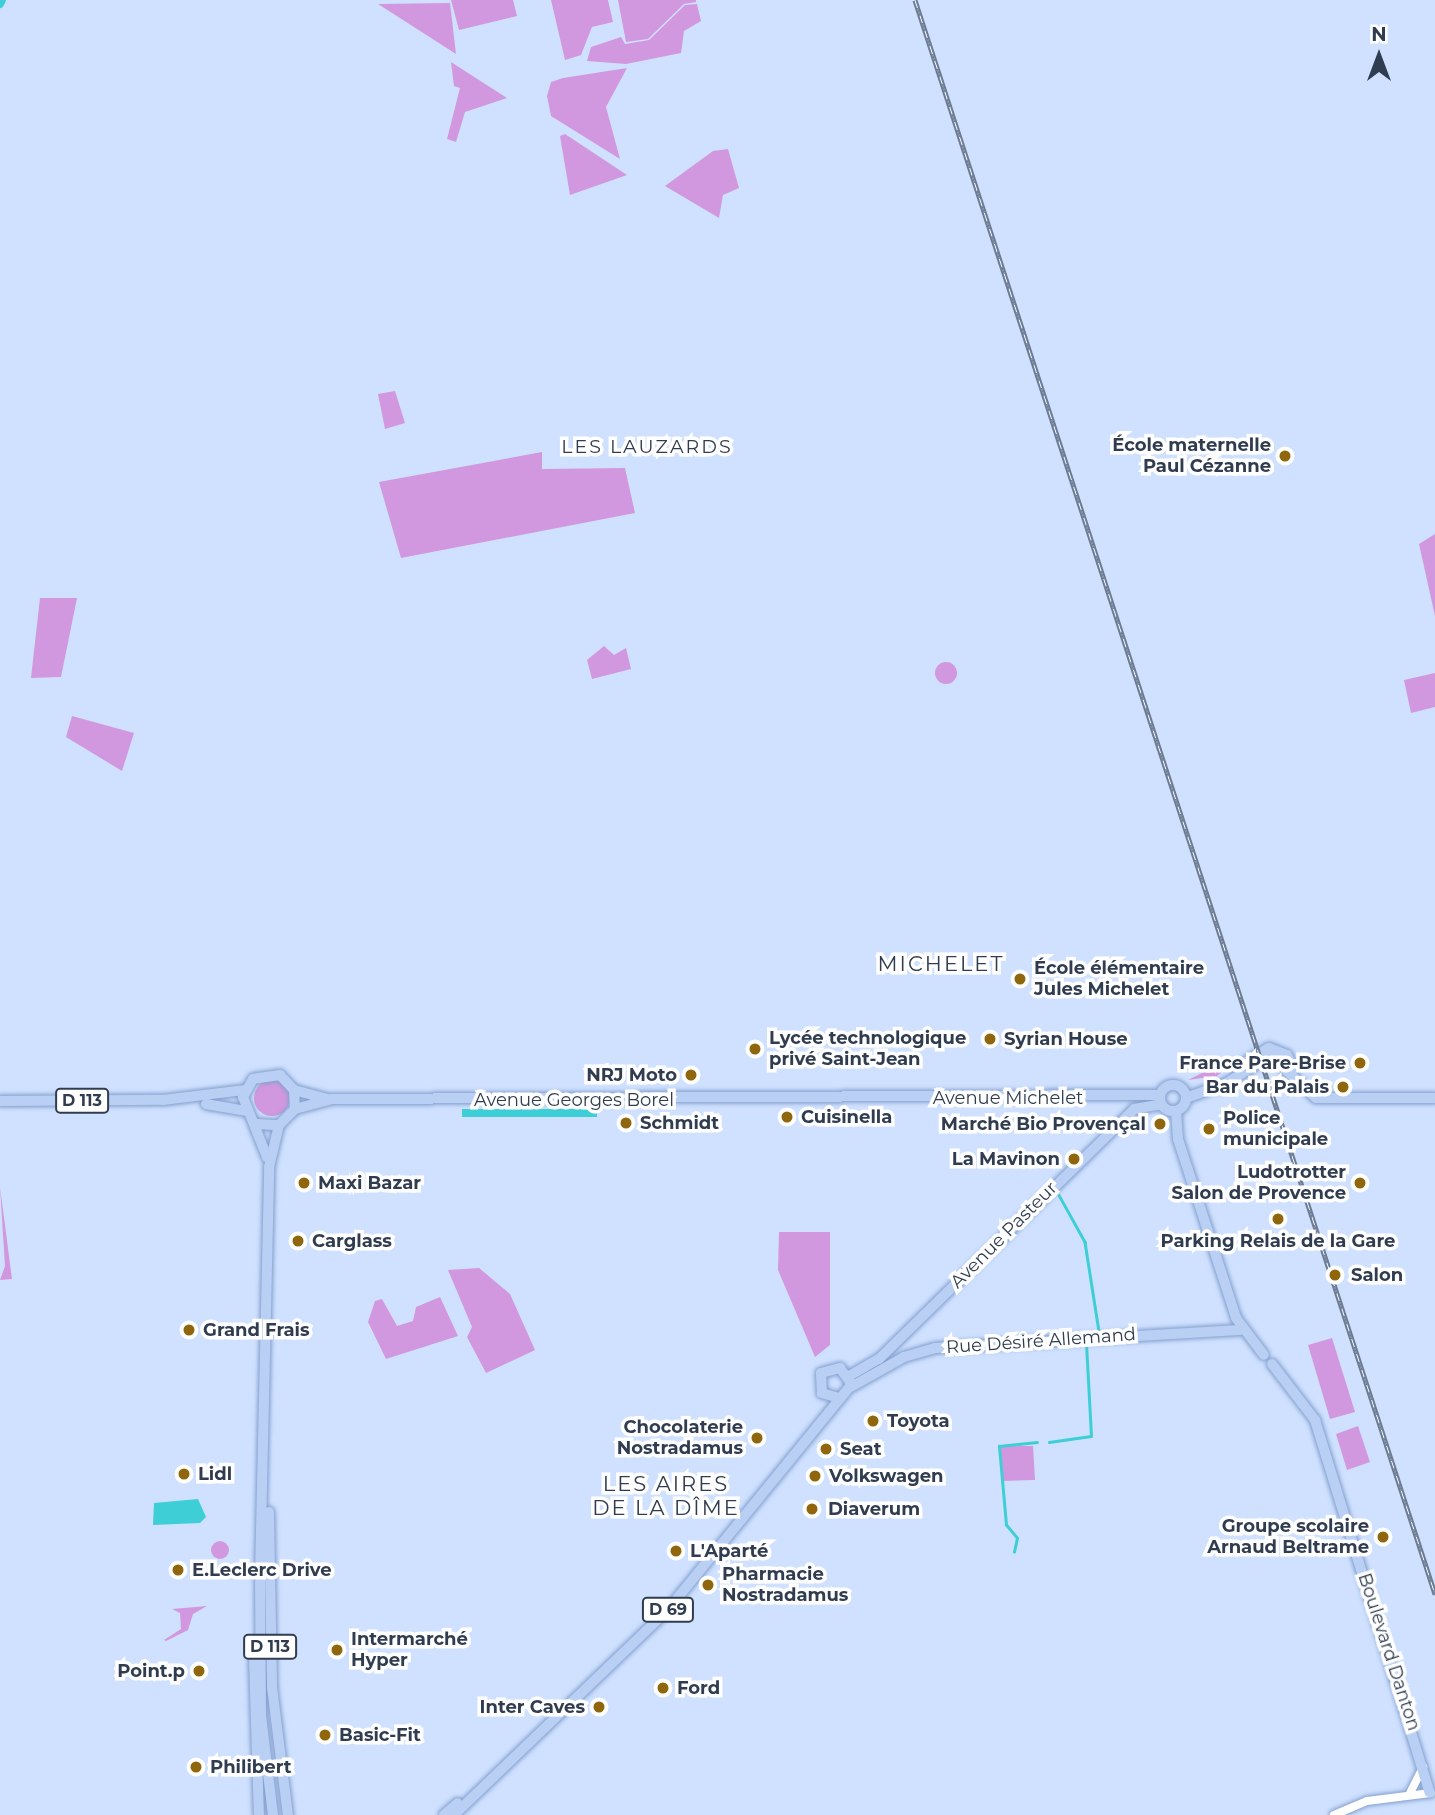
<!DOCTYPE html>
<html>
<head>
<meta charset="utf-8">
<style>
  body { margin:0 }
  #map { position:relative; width:1435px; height:1815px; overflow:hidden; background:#cfe1ff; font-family:Montserrat,sans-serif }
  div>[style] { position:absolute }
  .green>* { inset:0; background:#d298df }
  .round { border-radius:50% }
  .water>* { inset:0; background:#3eced5 }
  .stream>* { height:2.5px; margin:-1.25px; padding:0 1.25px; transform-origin:1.25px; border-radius:1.25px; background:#3eced5 }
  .canal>* { height:8px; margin:-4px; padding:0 4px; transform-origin:4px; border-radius:4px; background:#3eced5 }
  .roads { filter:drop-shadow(0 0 2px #84a0ce) drop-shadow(0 0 2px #84a0ce) }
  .minor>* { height:8px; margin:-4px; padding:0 4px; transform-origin:4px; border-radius:4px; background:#fff }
  .major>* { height:10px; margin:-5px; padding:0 5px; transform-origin:5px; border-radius:5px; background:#b9d0f4 }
  .major>.ring { margin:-5px; padding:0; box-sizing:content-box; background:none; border:10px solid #b9d0f4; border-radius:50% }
  .rail>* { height:5px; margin-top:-2.5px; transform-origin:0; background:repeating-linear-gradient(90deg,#fff 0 8px,#6c7b92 0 16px); box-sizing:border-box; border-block:2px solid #6c7b92 }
  .dots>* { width:19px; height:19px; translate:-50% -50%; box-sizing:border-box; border:4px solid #fff; border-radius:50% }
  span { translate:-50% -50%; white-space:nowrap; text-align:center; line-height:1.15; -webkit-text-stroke:7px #fff; paint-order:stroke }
  .shield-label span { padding:2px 5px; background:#fff; border:2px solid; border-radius:5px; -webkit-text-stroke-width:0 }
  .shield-label { font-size:16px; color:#303c4f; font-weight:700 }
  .poi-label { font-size:18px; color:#303c4f; font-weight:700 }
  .right { translate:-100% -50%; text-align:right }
  .left { translate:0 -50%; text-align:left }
  .street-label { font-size:18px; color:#303c4f }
  .neighbourhood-label { font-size:19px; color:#303c4f; letter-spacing:2px }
  .quarter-label { font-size:21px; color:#303c4f; letter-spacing:2px }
  .north { position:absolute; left:1344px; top:21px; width:70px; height:70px; -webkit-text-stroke:5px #fff; paint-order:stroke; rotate:0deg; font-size:19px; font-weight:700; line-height:28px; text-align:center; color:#303c4f }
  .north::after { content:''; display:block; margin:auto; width:24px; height:32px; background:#303c4f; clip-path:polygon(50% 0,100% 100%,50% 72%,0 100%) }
</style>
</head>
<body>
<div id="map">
  <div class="green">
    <i style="clip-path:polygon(451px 0,513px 0,517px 16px,459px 30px)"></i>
    <i style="clip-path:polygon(551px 0,608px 0,613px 22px,592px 27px,581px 55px,565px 60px)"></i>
    <i style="clip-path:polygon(618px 0,696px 0,696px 2px,684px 4px,648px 39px,626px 42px)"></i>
    <i style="clip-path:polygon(450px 3px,456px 54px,378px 4px)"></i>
    <i style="clip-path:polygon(697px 4px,701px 21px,684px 31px,681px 53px,626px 64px,587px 61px,591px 47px,621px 37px,625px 44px,649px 40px,685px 5px)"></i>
    <i style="clip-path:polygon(451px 62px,507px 98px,465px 112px,456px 142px,447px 139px,460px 88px,454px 86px)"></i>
    <i style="clip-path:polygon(627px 68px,606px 107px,620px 159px,551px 116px,547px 96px,551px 82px,563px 78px)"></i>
    <i style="clip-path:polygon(565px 134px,627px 175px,570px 195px,560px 136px)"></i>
    <i style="clip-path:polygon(728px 149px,739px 188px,723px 195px,719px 218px,665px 186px,713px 151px)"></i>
    <i style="clip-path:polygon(395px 391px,405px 423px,385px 429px,378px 394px)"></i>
    <i style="clip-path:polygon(542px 452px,542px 469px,625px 468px,635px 513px,401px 558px,379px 482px)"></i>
    <i style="clip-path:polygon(1435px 534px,1435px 616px,1419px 544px)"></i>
    <i style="clip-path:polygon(40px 598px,77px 598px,61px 677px,31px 678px)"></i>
    <i style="clip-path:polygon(604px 646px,614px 655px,626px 648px,631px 669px,592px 679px,587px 660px)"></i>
    <i class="round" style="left:935px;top:662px;width:22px;height:22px"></i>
    <i style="clip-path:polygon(1435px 673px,1435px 707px,1411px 713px,1404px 680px)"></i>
    <i style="clip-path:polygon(72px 716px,134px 733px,122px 771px,66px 737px)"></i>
    <i style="clip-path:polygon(1226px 1061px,1234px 1062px,1217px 1076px,1188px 1080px)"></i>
    <i class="round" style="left:254px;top:1080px;width:36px;height:36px"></i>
    <i style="clip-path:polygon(0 1187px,12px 1279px,0 1280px,5px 1266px)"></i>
    <i style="clip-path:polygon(779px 1232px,830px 1232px,830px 1345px,815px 1357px,778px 1270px)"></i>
    <i style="clip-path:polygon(479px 1268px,510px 1294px,535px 1350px,486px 1373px,467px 1337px,472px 1327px,448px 1270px)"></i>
    <i style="clip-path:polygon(440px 1297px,458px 1336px,386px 1359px,368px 1322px,375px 1301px,382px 1299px,397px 1326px,413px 1321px,416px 1307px)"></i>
    <i style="clip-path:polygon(1332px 1338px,1355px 1412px,1330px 1419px,1308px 1345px)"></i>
    <i style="clip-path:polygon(1358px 1426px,1370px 1462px,1347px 1470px,1336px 1434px)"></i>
    <i style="clip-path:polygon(1000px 1446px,1033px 1446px,1035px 1480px,1002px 1481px)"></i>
    <i class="round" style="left:211px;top:1541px;width:18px;height:18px"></i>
    <i style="clip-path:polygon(207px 1606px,193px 1614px,188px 1630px,166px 1641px,164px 1640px,181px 1629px,180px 1613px,172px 1609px)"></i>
  </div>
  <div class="water">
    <i style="clip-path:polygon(462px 1109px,597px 1109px,597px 1117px,462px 1117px)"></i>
    <i style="clip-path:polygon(198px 1499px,206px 1517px,200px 1523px,153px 1525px,154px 1503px)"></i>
  </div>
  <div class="stream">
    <i style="left:1059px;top:1195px;width:54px;rotate:61deg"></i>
    <i style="left:1085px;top:1242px;width:90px;rotate:81.1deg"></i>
    <i style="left:1049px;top:1442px;width:42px;rotate:-8.1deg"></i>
    <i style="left:1091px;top:1436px;width:93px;rotate:-93.1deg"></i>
    <i style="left:1014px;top:1552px;width:14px;rotate:-78deg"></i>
    <i style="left:1017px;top:1538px;width:17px;rotate:-130deg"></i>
    <i style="left:1006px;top:1525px;width:79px;rotate:-95.1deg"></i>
    <i style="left:999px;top:1446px;width:38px;rotate:-6deg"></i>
  </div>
  <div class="canal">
    <i style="left:0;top:4px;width:4px;rotate:-63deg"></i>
  </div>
  <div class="roads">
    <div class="minor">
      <i style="left:1410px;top:1793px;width:29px;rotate:-63deg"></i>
      <i style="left:1334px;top:1815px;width:36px;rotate:-23deg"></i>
      <i style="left:1367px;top:1801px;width:64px;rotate:-7.2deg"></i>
    </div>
    <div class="major">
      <i style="left:1238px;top:1067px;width:36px;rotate:-32deg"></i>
      <i style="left:1269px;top:1048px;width:19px;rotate:21deg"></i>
      <i style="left:1287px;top:1055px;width:15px;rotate:67deg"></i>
      <i class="ring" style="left:1160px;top:1085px;width:16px;height:16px"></i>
      <i style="left:294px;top:1090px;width:35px;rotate:15deg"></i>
      <i style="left:1186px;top:1098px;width:44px;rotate:-20.1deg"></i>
      <i style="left:1227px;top:1083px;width:51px;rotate:-33.1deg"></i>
      <i style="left:1270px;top:1055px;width:63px;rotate:43.1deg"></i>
      <i style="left:1316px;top:1098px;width:119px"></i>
      <i style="left:0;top:1101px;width:163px;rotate:-0.4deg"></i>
      <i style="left:163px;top:1100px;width:83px;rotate:-7deg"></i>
      <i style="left:206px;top:1104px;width:40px;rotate:10deg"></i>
      <i style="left:295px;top:1109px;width:39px;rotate:-15deg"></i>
      <i style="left:333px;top:1099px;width:827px;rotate:-0.28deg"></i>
      <i style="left:1176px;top:1111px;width:28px;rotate:86deg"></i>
      <i style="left:1178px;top:1139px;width:188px;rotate:72deg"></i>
      <i style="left:1236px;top:1318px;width:46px;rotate:52.9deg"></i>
      <i style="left:257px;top:1124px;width:22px;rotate:3deg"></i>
      <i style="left:279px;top:1125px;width:23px;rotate:-45deg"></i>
      <i style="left:295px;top:1109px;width:19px;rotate:-93deg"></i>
      <i style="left:294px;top:1090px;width:21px;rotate:-133deg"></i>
      <i style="left:280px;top:1075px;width:27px;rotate:172deg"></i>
      <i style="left:253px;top:1079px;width:21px;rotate:119deg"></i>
      <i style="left:243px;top:1097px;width:65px;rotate:68.2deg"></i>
      <i style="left:1272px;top:1364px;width:71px;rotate:52.5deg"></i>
      <i style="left:1315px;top:1420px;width:390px;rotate:72.9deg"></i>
      <i style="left:849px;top:1376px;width:34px;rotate:-30deg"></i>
      <i style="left:879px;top:1359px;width:357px;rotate:-44.4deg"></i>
      <i style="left:1134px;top:1109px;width:27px;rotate:-10deg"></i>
      <i style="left:839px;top:1398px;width:18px;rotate:-164deg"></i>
      <i style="left:822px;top:1393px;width:20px;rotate:-93deg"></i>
      <i style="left:821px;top:1373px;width:20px;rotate:-15deg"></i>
      <i style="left:840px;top:1368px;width:17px;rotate:54deg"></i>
      <i style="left:269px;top:1512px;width:175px;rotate:89deg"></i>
      <i style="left:272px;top:1687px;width:129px;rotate:82.9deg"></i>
      <i style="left:254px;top:1659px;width:156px;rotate:88.2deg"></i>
      <i style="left:273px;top:1815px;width:100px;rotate:-96.9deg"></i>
      <i style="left:261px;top:1716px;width:142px;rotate:-90.4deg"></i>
      <i style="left:260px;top:1574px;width:407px;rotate:-88.7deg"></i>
      <i style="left:269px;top:1167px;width:43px;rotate:-76.6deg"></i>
      <i style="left:444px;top:1815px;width:18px;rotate:-41deg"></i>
      <i style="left:454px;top:1815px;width:294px;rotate:-43.8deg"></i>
      <i style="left:666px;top:1612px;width:289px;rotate:-50.8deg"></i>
      <i style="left:849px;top:1388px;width:63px;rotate:-29.4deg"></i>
      <i style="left:904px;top:1357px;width:33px;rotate:-16deg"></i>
      <i style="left:936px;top:1348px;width:307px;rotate:-3.4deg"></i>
    </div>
  </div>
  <div class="rail">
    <i style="left:915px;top:0;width:1677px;rotate:71.93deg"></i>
  </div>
  <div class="dots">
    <i style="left:1285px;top:456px;background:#8f660c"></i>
    <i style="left:1020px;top:979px;background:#8f660c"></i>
    <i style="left:990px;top:1039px;background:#8f660c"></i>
    <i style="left:755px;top:1049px;background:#8f660c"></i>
    <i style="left:1360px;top:1063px;background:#8f660c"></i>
    <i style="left:691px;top:1075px;background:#8f660c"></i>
    <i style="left:1343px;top:1087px;background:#8f660c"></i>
    <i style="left:787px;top:1117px;background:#8f660c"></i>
    <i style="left:626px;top:1123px;background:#8f660c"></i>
    <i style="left:1160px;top:1124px;background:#8f660c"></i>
    <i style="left:1209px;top:1129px;background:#8f660c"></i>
    <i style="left:1074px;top:1159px;background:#8f660c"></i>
    <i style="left:304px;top:1183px;background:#8f660c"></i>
    <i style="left:1360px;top:1183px;background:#8f660c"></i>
    <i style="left:1278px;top:1219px;background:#8f660c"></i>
    <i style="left:298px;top:1241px;background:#8f660c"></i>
    <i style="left:1335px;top:1275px;background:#8f660c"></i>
    <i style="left:189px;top:1330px;background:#8f660c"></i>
    <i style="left:873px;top:1421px;background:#8f660c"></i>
    <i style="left:757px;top:1438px;background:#8f660c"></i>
    <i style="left:826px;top:1449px;background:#8f660c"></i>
    <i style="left:184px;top:1474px;background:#8f660c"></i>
    <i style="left:815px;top:1476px;background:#8f660c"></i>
    <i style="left:812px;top:1509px;background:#8f660c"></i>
    <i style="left:1383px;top:1537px;background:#8f660c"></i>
    <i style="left:676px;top:1551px;background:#8f660c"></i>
    <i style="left:178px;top:1570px;background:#8f660c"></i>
    <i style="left:708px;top:1585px;background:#8f660c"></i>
    <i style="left:337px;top:1650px;background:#8f660c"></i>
    <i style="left:199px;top:1671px;background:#8f660c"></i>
    <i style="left:663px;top:1688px;background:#8f660c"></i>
    <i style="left:599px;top:1707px;background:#8f660c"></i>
    <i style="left:325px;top:1735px;background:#8f660c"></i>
    <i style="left:196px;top:1767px;background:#8f660c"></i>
  </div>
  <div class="shield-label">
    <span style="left:82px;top:1101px">D 113</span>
    <span style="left:668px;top:1610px">D 69</span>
    <span style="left:270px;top:1647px">D 113</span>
  </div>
  <div class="poi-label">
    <span class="right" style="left:1271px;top:456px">École maternelle<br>Paul Cézanne</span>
    <span class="left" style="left:1034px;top:979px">École élémentaire<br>Jules Michelet</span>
    <span class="left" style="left:769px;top:1049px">Lycée technologique<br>privé Saint-Jean</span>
    <span class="left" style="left:1004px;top:1039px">Syrian House</span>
    <span class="right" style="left:1346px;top:1063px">France Pare-Brise</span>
    <span class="right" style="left:677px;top:1075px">NRJ Moto</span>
    <span class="right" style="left:1329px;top:1087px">Bar du Palais</span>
    <span class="left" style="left:801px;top:1117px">Cuisinella</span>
    <span class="left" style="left:1223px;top:1129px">Police<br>municipale</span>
    <span class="left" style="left:640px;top:1123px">Schmidt</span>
    <span class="right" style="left:1146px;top:1124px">Marché Bio Provençal</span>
    <span class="right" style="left:1060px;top:1159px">La Mavinon</span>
    <span class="right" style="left:1346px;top:1183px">Ludotrotter<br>Salon de Provence</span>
    <span class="left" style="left:318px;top:1183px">Maxi Bazar</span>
    <span class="left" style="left:312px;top:1241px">Carglass</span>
    <span style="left:1278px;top:1241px">Parking Relais de la Gare</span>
    <span class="left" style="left:1351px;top:1275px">Salon</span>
    <span class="left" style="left:203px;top:1330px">Grand Frais</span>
    <span class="left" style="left:887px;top:1421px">Toyota</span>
    <span class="right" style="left:743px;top:1438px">Chocolaterie<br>Nostradamus</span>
    <span class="left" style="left:840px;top:1449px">Seat</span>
    <span class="left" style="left:198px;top:1474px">Lidl</span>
    <span class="left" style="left:829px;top:1476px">Volkswagen</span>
    <span class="left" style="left:828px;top:1509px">Diaverum</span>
    <span class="right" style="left:1369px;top:1537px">Groupe scolaire<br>Arnaud Beltrame</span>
    <span class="left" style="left:690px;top:1551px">L'Aparté</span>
    <span class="left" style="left:192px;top:1570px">E.Leclerc Drive</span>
    <span class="left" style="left:722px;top:1585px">Pharmacie<br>Nostradamus</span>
    <span class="left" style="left:351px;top:1650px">Intermarché<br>Hyper</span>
    <span class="right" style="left:185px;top:1671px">Point.p</span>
    <span class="left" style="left:677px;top:1688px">Ford</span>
    <span class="right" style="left:585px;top:1707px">Inter Caves</span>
    <span class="left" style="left:339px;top:1735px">Basic-Fit</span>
    <span class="left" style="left:210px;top:1767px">Philibert</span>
  </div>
  <div class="street-label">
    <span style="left:1008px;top:1098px">Avenue Michelet</span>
    <span style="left:574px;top:1100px">Avenue Georges Borel</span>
    <span style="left:1004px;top:1235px;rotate:-45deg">Avenue Pasteur</span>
    <span style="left:1041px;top:1341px;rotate:-4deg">Rue Désiré Allemand</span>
    <span style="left:1389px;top:1652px;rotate:72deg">Boulevard Danton</span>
  </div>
  <div class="neighbourhood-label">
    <span style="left:647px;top:447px">LES LAUZARDS</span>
  </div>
  <div class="quarter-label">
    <span style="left:941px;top:964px">MICHELET</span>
    <span style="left:666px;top:1496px">LES AIRES<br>DE LA DÎME</span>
  </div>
  <div class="north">N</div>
</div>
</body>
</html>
